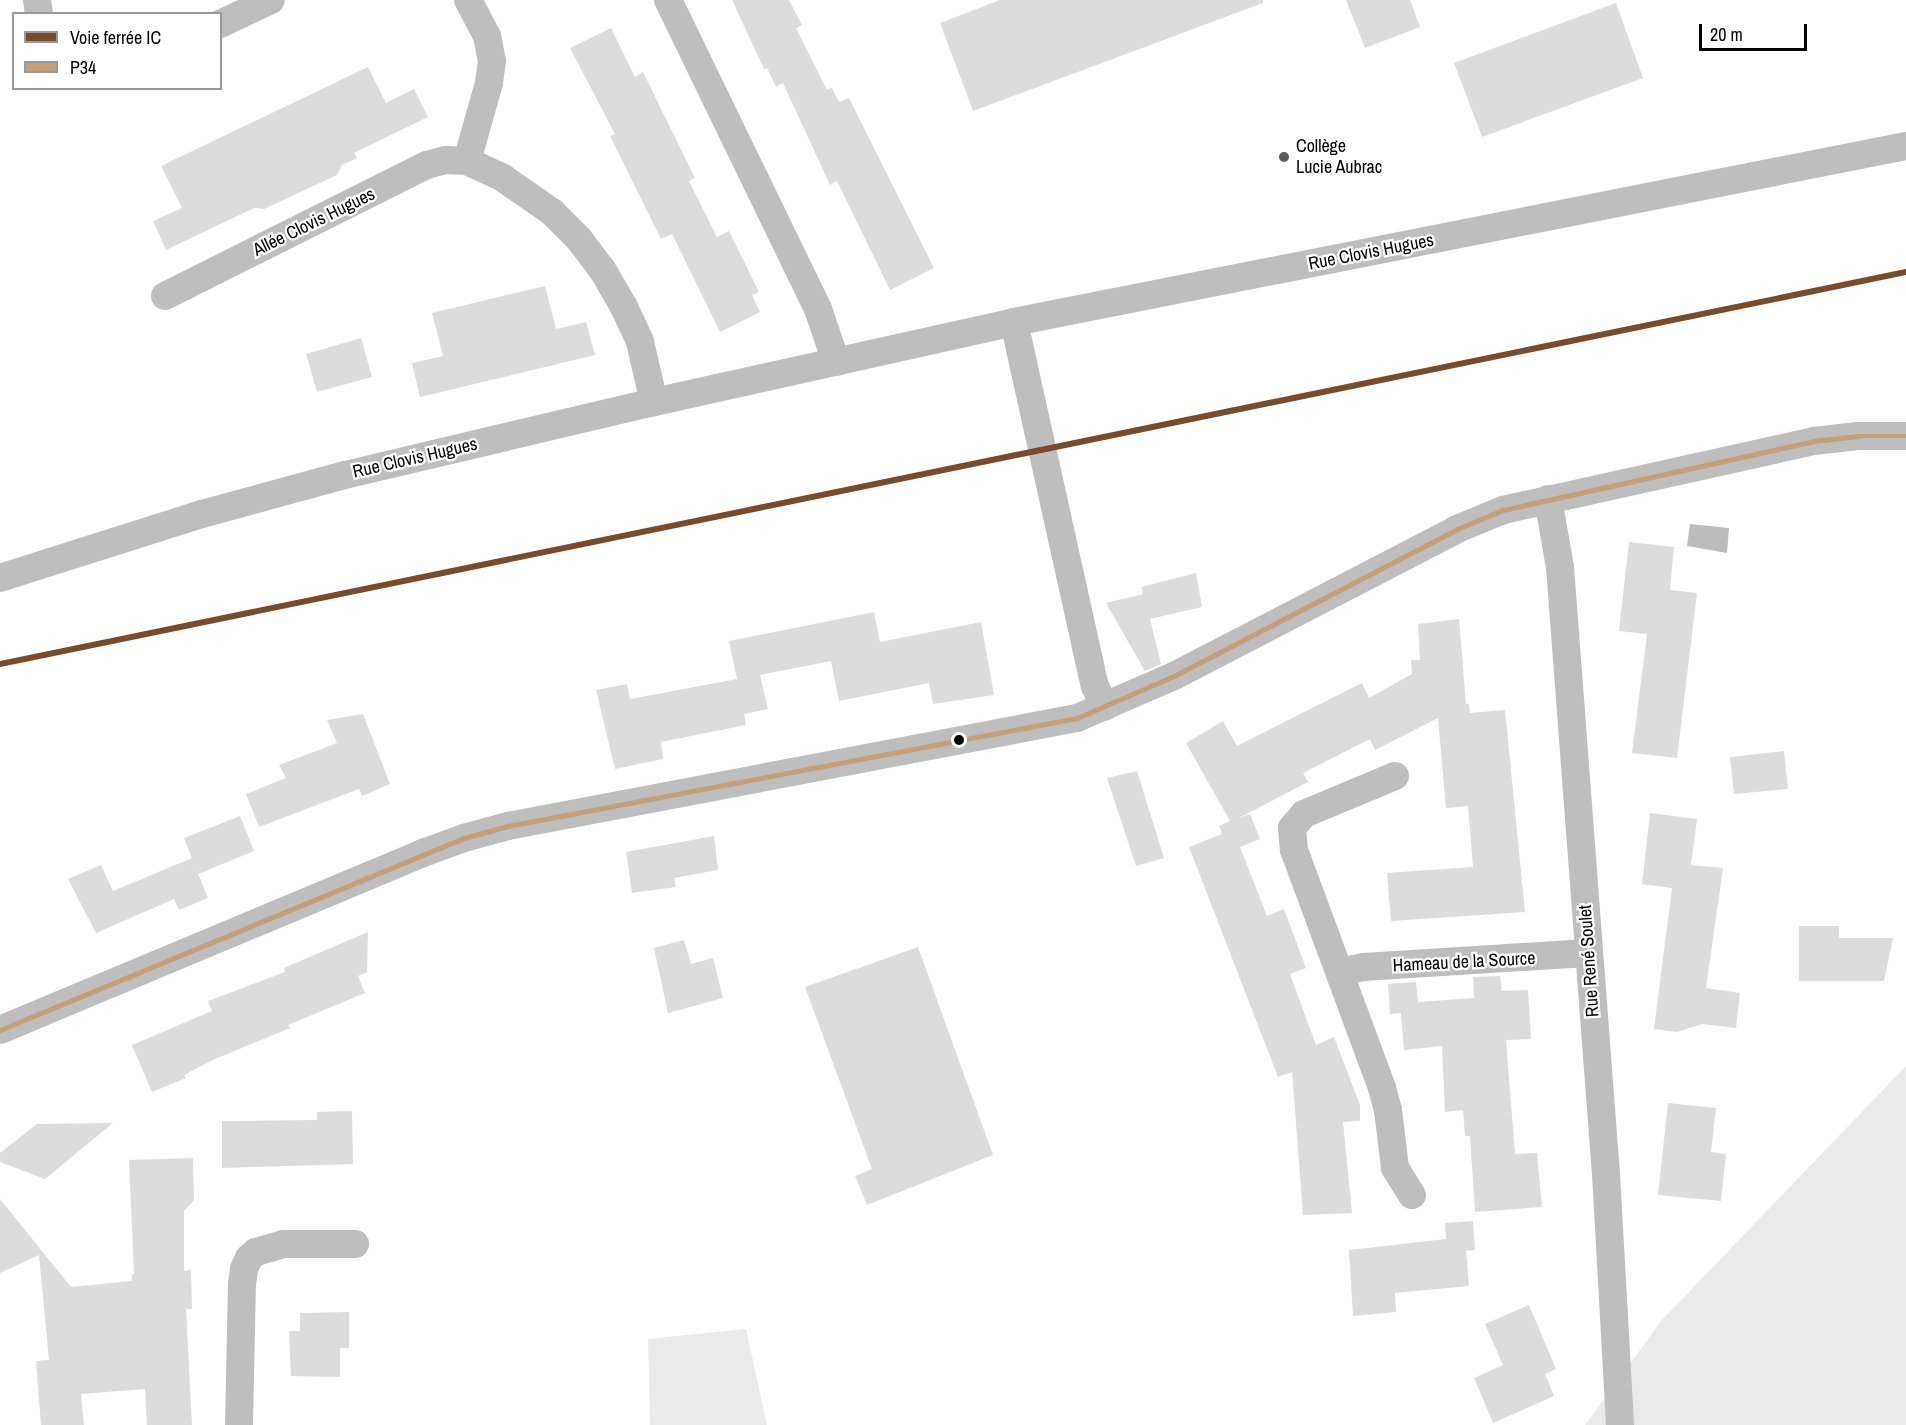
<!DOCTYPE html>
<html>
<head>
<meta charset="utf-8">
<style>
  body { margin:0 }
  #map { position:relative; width:1906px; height:1425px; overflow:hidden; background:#fff; font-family:"Archivo Narrow",sans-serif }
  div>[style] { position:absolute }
  .green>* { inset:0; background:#eaeaea }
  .water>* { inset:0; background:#bcbcbc }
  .building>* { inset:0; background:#dcdcdc }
  .street>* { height:28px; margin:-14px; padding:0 14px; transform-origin:14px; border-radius:14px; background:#bebebe }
  .bus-1>* { height:4.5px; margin:-2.25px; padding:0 2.25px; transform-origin:2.25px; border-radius:2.25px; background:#c59f75 }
  .rail-1>* { height:6px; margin:-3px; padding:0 3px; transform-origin:3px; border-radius:3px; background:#7a4b2a }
  .dots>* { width:16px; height:16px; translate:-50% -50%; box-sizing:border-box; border:3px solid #fff; border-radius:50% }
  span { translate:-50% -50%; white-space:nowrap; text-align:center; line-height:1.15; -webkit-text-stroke:4.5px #fff; paint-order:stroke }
  .poi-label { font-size:18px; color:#000 }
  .left { translate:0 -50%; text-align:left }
  .street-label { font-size:18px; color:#000 }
  .legend { position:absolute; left:12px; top:12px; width:210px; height:78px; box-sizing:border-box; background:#fff; border:2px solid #999; margin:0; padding:8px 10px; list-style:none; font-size:18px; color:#000 }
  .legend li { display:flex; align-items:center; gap:12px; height:30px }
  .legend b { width:30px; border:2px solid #999 }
  .scale { position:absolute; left:1699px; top:24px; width:108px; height:27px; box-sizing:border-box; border:3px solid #000; border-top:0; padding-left:8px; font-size:18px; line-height:21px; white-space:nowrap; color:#000; -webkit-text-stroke:4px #fff; paint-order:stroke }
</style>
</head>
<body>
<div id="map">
  <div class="green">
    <i style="clip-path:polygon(1906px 1066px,1906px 1425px,1585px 1425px,1662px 1320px)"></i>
    <i style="clip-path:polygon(746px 1329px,767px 1425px,650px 1425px,648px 1339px)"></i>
  </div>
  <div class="water">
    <i style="clip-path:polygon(1690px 524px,1729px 528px,1727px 553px,1687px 546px)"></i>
  </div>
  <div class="building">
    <i style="clip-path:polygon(732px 0,789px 0,802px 25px,796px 28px,827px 90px,832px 88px,839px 102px,849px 98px,934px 268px,890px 290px,837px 181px,830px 185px,783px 83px,776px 87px,767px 68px,764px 69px)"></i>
    <i style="clip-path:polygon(1000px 0,1263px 0,1263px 3px,973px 111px,940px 23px)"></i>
    <i style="clip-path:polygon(1346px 0,1410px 0,1420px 27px,1365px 48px)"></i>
    <i style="clip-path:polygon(1616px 3px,1643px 78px,1482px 137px,1454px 63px)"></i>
    <i style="clip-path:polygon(611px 28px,635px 77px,643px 72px,695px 178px,689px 181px,717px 237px,729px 231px,759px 292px,752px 295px,760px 312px,720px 332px,672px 234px,661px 239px,610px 136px,615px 134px,570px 48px)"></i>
    <i style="clip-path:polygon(368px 67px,386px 103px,414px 89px,428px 117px,354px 153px,357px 158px,342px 165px,337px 175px,264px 209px,254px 208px,166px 250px,153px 221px,182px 208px,161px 166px)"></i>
    <i style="clip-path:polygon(545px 286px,556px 329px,586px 322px,595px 355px,420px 397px,412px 363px,443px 356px,432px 313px)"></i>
    <i style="clip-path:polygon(361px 338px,372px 377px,317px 392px,306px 354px)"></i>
    <i style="clip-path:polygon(1629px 542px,1674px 547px,1670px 590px,1697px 593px,1677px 758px,1632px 753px,1647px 634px,1619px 631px)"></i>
    <i style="clip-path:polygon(1196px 573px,1202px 607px,1150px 619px,1161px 664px,1145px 671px,1106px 603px,1143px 594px,1141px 587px)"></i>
    <i style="clip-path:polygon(874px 612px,880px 642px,981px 622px,994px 695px,933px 704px,929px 683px,839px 701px,831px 661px,760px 675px,768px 709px,744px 714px,746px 725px,661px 742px,663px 759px,615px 769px,596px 690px,627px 684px,630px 699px,737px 679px,729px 641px)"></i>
    <i style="clip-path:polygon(1459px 619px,1466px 704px,1469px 704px,1470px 713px,1505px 710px,1525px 912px,1391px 921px,1387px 873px,1473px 867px,1468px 806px,1446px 808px,1438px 718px,1375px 750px,1370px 739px,1303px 773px,1308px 782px,1239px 818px,1250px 814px,1260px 839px,1240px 847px,1267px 916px,1284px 909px,1306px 968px,1290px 974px,1316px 1045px,1334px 1037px,1360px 1105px,1360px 1121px,1343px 1122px,1352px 1213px,1303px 1215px,1292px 1072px,1278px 1077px,1189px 847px,1222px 834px,1219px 826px,1230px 821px,1186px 743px,1223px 721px,1237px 746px,1362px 683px,1369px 698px,1412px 674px,1411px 660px,1420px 660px,1418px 624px)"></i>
    <i style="clip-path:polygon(363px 714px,390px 784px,362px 796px,359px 789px,259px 827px,246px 794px,286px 778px,279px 765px,337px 743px,327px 720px)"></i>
    <i style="clip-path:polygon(1784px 751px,1788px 789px,1734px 794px,1730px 757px)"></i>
    <i style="clip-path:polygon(1137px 771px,1164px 858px,1136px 866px,1107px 778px)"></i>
    <i style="clip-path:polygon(1650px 813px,1697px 819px,1691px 865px,1723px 868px,1706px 988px,1740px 993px,1736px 1028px,1702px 1024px,1677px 1032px,1654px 1029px,1672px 888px,1642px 884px)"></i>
    <i style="clip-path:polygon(240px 816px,254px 851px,198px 874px,184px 838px)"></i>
    <i style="clip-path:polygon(714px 836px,718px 870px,674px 878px,676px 887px,632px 893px,626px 852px)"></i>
    <i style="clip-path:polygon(192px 858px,208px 898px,179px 910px,174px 899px,96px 933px,68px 879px,101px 865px,113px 891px)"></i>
    <i style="clip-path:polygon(1799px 926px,1839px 926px,1839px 938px,1893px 938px,1884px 981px,1799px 981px)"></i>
    <i style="clip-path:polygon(368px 932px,367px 972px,358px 976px,365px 993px,288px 1025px,290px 1028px,215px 1059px,184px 1075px,186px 1078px,152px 1092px,132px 1045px,212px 1011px,208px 1001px,285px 972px,284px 968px)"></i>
    <i style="clip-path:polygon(684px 940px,691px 964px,713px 958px,723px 998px,668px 1013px,654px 948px)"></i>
    <i style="clip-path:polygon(918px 947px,993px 1155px,867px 1205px,855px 1176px,872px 1169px,805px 987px)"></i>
    <i style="clip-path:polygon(1500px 976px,1502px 991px,1528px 990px,1531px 1039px,1506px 1040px,1515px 1154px,1537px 1153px,1542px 1207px,1475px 1212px,1470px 1136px,1465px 1136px,1463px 1110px,1445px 1112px,1442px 1046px,1404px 1050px,1401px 1013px,1390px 1014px,1388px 984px,1416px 982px,1418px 1002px,1474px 998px,1473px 977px)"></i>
    <i style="clip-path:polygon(1668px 1103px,1716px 1108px,1711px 1152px,1726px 1154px,1721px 1201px,1658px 1195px)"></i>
    <i style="clip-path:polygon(352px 1111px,353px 1164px,222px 1168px,222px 1121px,317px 1120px,317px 1112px)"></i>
    <i style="clip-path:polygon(113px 1123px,45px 1179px,0 1162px,0 1153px,37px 1124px)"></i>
    <i style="clip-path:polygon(193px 1158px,194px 1200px,184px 1211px,184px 1271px,191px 1270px,192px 1309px,186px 1309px,192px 1425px,147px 1425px,145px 1389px,81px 1394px,84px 1425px,41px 1425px,36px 1361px,49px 1360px,39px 1255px,0 1273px,0 1199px,71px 1287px,132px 1281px,132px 1274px,134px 1274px,129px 1160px)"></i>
    <i style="clip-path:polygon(1473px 1221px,1475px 1250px,1466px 1251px,1469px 1286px,1395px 1293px,1396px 1312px,1353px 1316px,1349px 1250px,1446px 1239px,1445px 1223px)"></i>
    <i style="clip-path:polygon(1529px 1305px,1556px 1369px,1545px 1374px,1554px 1396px,1493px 1423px,1474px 1378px,1503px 1365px,1485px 1324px)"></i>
    <i style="clip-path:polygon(349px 1312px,349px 1348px,340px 1348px,340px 1377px,291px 1376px,289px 1331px,300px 1331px,300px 1313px)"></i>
  </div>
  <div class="street">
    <i style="left:37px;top:0;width:14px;rotate:82deg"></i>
    <i style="left:468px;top:0;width:41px;rotate:62.2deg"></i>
    <i style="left:487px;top:36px;width:25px;rotate:79deg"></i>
    <i style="left:492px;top:61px;width:22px;rotate:98deg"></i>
    <i style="left:489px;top:83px;width:81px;rotate:105.8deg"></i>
    <i style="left:467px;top:161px;width:40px;rotate:25deg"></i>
    <i style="left:503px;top:178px;width:60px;rotate:34.8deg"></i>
    <i style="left:552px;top:212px;width:38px;rotate:45deg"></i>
    <i style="left:579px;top:239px;width:38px;rotate:53deg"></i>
    <i style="left:602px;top:269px;width:44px;rotate:59.9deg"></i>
    <i style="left:624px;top:307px;width:38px;rotate:65deg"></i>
    <i style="left:640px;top:342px;width:62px;rotate:76.9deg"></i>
    <i style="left:668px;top:0;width:343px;rotate:64.1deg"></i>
    <i style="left:818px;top:309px;width:56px;rotate:71.2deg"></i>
    <i style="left:220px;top:24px;width:56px;rotate:-25.2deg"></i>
    <i style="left:165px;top:296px;width:293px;rotate:-26.6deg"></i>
    <i style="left:427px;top:165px;width:20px;rotate:-15deg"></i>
    <i style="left:446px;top:160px;width:21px;rotate:3deg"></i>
    <i style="left:1014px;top:322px;width:373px;rotate:77.5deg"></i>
    <i style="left:1095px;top:686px;width:23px;rotate:65deg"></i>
    <i style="left:1548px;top:499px;width:69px;rotate:80deg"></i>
    <i style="left:1560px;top:567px;width:609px;rotate:85.67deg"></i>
    <i style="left:1606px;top:1174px;width:251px;rotate:86.8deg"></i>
    <i style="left:0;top:578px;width:212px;rotate:-17.6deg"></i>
    <i style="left:202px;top:514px;width:148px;rotate:-15.3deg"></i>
    <i style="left:345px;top:475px;width:318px;rotate:-13.3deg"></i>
    <i style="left:654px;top:402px;width:369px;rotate:-12.5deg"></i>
    <i style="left:1014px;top:322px;width:909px;rotate:-11.16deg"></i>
    <i style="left:1395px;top:776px;width:99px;rotate:157.3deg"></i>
    <i style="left:1304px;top:814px;width:18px;rotate:131deg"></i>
    <i style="left:1292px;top:828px;width:22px;rotate:85deg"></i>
    <i style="left:1294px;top:850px;width:254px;rotate:69.7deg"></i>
    <i style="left:1382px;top:1088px;width:23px;rotate:75deg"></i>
    <i style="left:1388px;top:1110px;width:58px;rotate:83.1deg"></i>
    <i style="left:1395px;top:1168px;width:32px;rotate:58deg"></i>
    <i style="left:1340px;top:972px;width:25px;rotate:-12deg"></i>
    <i style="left:1364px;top:967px;width:224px;rotate:-3.6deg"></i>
    <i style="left:0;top:1030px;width:459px;rotate:-22.7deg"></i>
    <i style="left:423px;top:853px;width:44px;rotate:-20.1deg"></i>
    <i style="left:464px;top:838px;width:46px;rotate:-15.3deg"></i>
    <i style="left:508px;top:826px;width:579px;rotate:-10.75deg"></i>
    <i style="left:1077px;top:718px;width:106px;rotate:-23.4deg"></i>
    <i style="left:1174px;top:676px;width:319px;rotate:-27.4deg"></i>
    <i style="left:1457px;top:529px;width:50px;rotate:-22.4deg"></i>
    <i style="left:1503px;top:510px;width:319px;rotate:-12.5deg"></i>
    <i style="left:1814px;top:441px;width:44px;rotate:-6.5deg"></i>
    <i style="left:1858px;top:436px;width:48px"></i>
    <i style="left:239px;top:1425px;width:141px;rotate:-88.8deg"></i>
    <i style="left:242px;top:1284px;width:15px;rotate:-82deg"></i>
    <i style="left:244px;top:1269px;width:12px;rotate:-66deg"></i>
    <i style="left:249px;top:1258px;width:9px;rotate:-41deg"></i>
    <i style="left:256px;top:1252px;width:29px;rotate:-16deg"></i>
    <i style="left:284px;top:1244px;width:71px"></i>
  </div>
  <div class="bus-1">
    <i style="left:0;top:1030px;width:502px;rotate:-22.48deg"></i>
    <i style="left:464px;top:838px;width:46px;rotate:-15.3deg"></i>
    <i style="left:508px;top:826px;width:579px;rotate:-10.75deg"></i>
    <i style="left:1077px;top:718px;width:106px;rotate:-23.4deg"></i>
    <i style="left:1174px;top:676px;width:319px;rotate:-27.4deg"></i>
    <i style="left:1457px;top:529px;width:50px;rotate:-22.4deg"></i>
    <i style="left:1503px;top:510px;width:319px;rotate:-12.5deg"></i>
    <i style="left:1814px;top:441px;width:44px;rotate:-6.5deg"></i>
    <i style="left:1858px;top:436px;width:48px"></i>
  </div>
  <div class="rail-1">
    <i style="left:0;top:664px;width:1946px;rotate:-11.62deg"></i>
  </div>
  <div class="dots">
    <i style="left:1284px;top:157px;background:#595959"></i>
    <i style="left:959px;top:740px;background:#000"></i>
  </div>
  <div class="poi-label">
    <span class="left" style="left:1296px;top:157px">Collège<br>Lucie Aubrac</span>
  </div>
  <div class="street-label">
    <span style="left:314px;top:222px;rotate:-26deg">Allée Clovis Hugues</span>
    <span style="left:1371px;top:252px;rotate:-11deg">Rue Clovis Hugues</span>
    <span style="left:415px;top:458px;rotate:-13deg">Rue Clovis Hugues</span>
    <span style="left:1589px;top:961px;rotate:-94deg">Rue René Soulet</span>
    <span style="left:1464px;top:962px;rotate:-3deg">Hameau de la Source</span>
  </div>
  <ul class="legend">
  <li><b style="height:8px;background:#7a4b2a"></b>Voie ferrée IC</li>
  <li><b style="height:8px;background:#c59f75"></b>P34</li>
  </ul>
  <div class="scale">20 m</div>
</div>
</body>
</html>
